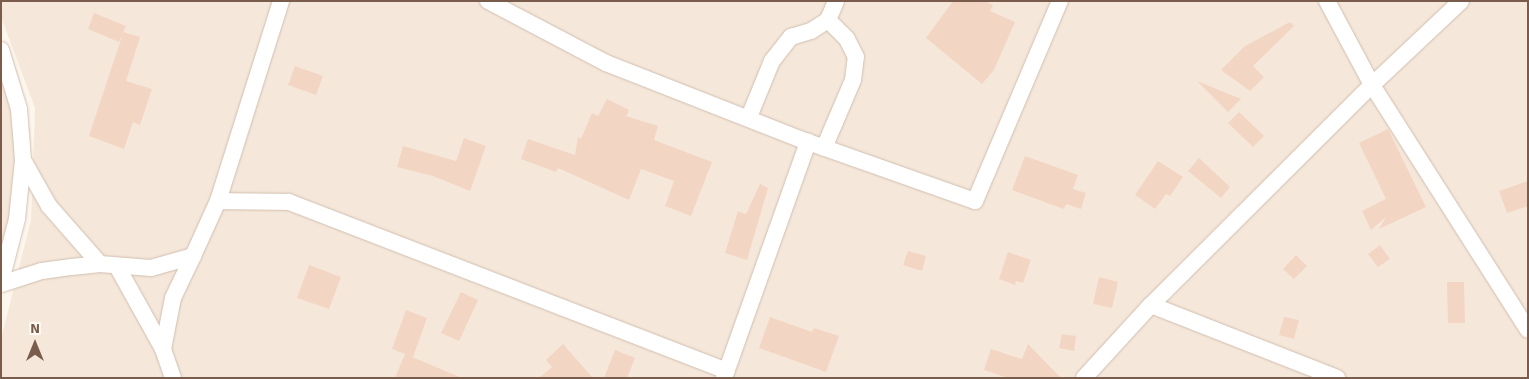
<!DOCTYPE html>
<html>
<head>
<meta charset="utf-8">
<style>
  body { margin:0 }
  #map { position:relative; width:1529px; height:379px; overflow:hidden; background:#fdf6ec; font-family:Signika,sans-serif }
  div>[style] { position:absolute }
  .residential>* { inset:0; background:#f5e8da }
  .building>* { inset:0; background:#f3d5c3 }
  .roads { filter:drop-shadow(0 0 1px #d1beb0) drop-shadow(0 0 1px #d1beb0) }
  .street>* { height:16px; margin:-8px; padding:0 8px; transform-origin:8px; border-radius:8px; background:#fff }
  span { translate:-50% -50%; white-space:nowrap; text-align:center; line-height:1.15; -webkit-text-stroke:4px #fffaf3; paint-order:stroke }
  .frame { position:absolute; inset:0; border:2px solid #7a5c4d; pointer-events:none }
  .north { position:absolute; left:10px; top:319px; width:50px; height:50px; -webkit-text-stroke:4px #fffaf3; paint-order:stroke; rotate:0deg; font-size:14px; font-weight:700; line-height:20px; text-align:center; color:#7a5c4d }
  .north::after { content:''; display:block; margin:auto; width:18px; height:22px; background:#7a5c4d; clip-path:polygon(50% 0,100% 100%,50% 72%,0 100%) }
</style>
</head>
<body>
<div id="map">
  <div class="residential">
    <i style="clip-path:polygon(1px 1px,1528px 1px,1528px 378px,1px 378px,1px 339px,31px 220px,35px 108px,1px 17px)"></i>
    <i style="clip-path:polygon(1px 72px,30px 129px,1px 286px)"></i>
  </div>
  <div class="building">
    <i style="clip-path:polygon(953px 1px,984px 1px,993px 5px,990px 11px,1015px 22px,994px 70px,982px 84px,926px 38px)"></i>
    <i style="clip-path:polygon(94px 13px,126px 26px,123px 32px,140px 37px,126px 81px,152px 89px,140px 125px,133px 122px,124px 149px,89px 136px,123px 33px,119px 42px,88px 29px)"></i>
    <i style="clip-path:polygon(1290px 22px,1294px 26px,1253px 66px,1264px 77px,1250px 91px,1221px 70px,1245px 46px)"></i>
    <i style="clip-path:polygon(295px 66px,323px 76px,316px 95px,288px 85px)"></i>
    <i style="clip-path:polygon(1197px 81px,1241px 99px,1228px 112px)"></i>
    <i style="clip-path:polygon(607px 99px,629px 110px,626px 116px,658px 126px,654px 140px,712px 162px,691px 216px,665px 206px,674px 181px,641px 169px,629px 200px,558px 168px,556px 172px,521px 159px,528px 139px,575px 155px,578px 137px,581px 139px,592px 113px,598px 116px)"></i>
    <i style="clip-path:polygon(1239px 112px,1264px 136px,1253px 147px,1228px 123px)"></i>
    <i style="clip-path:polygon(1388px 129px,1426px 207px,1379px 229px,1386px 217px,1371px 230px,1362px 211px,1386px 199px,1359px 143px)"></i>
    <i style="clip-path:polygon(464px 138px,486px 146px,470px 191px,433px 176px,397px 167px,403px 146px,456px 161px)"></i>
    <i style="clip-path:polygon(1025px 156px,1078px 175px,1073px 189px,1086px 193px,1081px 209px,1066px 204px,1064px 209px,1012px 190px)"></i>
    <i style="clip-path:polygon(1199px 158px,1230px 187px,1221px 198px,1188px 171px)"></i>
    <i style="clip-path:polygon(1158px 161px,1183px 177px,1170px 196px,1166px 194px,1155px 209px,1135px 195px)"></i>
    <i style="clip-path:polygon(1528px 181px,1528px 206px,1507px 213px,1499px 191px)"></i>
    <i style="clip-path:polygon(760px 184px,768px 188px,747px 260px,725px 253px,738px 211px,746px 214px)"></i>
    <i style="clip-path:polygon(1380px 245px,1390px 259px,1378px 267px,1368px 254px)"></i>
    <i style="clip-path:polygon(908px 251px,926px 256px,922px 271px,903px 265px)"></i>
    <i style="clip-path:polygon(1008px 252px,1031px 260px,1023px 283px,1016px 281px,1015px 285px,999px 279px)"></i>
    <i style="clip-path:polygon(1296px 255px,1307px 266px,1294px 279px,1283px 269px)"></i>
    <i style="clip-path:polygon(309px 265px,341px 277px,329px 309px,297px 298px)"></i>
    <i style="clip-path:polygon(1099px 277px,1118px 282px,1112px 308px,1093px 304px)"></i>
    <i style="clip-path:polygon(1447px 282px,1464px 282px,1465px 323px,1448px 323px)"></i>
    <i style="clip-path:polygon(461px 292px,478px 300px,459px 341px,441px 333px)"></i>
    <i style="clip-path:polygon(406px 310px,427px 318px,413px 357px,405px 354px,462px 378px,395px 378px,405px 354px,392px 349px)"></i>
    <i style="clip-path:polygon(770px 317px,812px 332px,814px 328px,839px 336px,826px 372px,759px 348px)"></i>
    <i style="clip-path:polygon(1284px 317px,1299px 320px,1294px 339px,1279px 335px)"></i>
    <i style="clip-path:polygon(1062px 334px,1076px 336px,1074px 351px,1059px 348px)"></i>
    <i style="clip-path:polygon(563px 344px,593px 378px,539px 378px,552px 367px,546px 360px)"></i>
    <i style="clip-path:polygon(1028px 344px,1061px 378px,1008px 378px,984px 370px,991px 349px,1022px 359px)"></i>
    <i style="clip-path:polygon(615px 350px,635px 358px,627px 378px,604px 378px)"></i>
  </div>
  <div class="roads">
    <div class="street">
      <i style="left:488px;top:1px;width:133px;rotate:27.7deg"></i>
      <i style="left:606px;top:63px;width:217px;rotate:21.4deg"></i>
      <i style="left:808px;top:142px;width:177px;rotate:19.5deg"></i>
      <i style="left:975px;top:201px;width:217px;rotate:-67deg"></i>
      <i style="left:1327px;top:1px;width:95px;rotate:61.8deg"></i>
      <i style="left:1372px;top:85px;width:290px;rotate:57.5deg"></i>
      <i style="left:1px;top:50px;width:62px;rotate:73deg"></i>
      <i style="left:19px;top:109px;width:51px;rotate:85.5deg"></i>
      <i style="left:23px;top:160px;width:59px;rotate:95.8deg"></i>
      <i style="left:17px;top:219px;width:64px;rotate:104.5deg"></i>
      <i style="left:749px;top:117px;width:61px;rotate:-67.7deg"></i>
      <i style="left:772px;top:61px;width:31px;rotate:-52deg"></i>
      <i style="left:791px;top:37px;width:21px;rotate:-17deg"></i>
      <i style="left:811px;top:31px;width:20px;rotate:-33deg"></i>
      <i style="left:828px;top:20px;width:21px;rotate:-67deg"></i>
      <i style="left:824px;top:148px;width:74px;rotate:-66.9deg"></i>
      <i style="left:853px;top:80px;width:23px;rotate:-83deg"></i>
      <i style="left:856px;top:57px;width:20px;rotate:-117deg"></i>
      <i style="left:847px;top:39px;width:27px;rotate:-135deg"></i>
      <i style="left:23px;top:160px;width:53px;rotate:60.5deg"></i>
      <i style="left:49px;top:206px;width:77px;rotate:48.7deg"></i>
      <i style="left:218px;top:201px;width:71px;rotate:0.8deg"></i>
      <i style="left:289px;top:202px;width:469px;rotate:21.1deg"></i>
      <i style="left:118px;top:268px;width:93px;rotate:60.9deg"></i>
      <i style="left:163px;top:349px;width:31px;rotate:71deg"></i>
      <i style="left:1px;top:284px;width:43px;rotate:-17.6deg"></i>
      <i style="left:42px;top:271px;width:30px;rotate:-8deg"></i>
      <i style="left:72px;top:267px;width:28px;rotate:-6deg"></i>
      <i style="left:100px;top:264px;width:51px;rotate:4.5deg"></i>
      <i style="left:151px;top:268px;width:44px;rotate:-15.9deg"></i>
      <i style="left:193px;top:256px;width:60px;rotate:-65.6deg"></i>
      <i style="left:218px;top:201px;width:210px;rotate:-72.5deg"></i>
      <i style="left:1151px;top:305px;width:200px;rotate:21.4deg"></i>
      <i style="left:163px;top:349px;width:52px;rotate:-78.9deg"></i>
      <i style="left:173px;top:298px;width:47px;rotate:-64.5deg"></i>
      <i style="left:724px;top:378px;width:251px;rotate:-70.4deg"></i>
      <i style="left:1084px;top:378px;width:99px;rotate:-47.5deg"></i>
      <i style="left:1151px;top:305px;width:312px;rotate:-44.9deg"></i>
      <i style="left:1372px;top:85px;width:122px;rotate:-43.3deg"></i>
    </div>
  </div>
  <div class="frame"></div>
  <div class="north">N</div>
</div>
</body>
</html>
